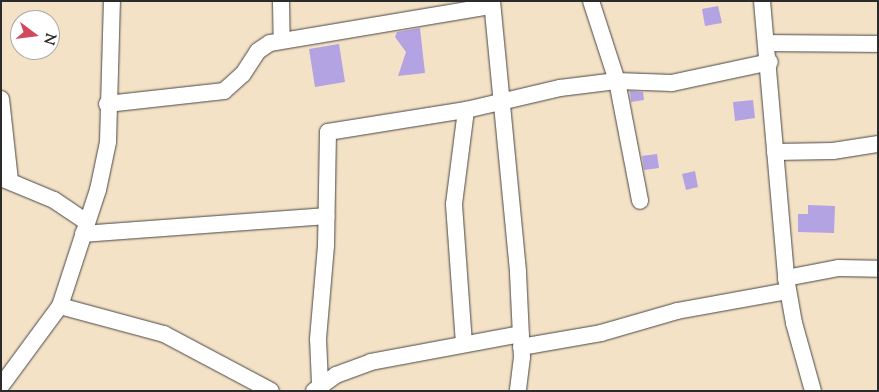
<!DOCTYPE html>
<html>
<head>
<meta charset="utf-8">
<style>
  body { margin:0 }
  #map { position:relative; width:879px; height:392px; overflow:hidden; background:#f4e2c7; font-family:"Sorts Mill Goudy",serif }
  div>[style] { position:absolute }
  .building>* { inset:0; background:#b3a3e2 }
  .roads { filter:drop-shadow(0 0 1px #494642) drop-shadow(0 0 1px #494642) }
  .minor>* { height:16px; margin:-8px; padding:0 8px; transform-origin:8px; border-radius:8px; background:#fff }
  span { translate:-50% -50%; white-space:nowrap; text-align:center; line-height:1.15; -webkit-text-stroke:4.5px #fff; paint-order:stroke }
  .frame { position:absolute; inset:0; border:2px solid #2b2b2b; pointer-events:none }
  .north { position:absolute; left:10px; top:10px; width:50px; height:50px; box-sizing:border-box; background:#fff; border:1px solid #aaa; border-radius:50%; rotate:105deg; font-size:14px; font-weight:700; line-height:20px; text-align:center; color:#2b2b2b }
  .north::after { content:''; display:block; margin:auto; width:18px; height:22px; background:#d1495b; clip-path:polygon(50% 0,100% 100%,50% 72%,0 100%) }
</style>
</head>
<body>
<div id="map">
  <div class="building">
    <i style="clip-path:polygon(718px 6px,722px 23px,705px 26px,702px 9px)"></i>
    <i style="clip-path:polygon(420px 28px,425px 73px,398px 76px,406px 52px,395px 37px,397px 32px)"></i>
    <i style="clip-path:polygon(339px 44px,345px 82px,315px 87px,309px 49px)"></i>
    <i style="clip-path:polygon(630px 91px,643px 92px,644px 100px,631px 102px)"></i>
    <i style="clip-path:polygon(753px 100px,755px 118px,735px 121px,733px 102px)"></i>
    <i style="clip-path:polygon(657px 154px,659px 168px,644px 170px,642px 156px)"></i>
    <i style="clip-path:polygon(695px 171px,698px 187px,686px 190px,682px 174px)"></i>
    <i style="clip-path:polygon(808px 205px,835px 206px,834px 233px,798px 232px,798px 214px,808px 214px)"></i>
  </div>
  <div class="roads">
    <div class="minor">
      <i style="left:281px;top:1px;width:39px;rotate:89deg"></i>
      <i style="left:492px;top:1px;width:273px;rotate:84.5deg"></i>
      <i style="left:518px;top:273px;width:84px;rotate:87.3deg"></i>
      <i style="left:522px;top:357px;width:34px;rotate:97deg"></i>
      <i style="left:591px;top:1px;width:84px;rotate:72deg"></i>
      <i style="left:617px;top:81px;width:122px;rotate:79.1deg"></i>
      <i style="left:762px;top:1px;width:278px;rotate:85deg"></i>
      <i style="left:786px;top:278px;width:46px;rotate:79.9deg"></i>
      <i style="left:794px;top:323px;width:71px;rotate:74.4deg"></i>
      <i style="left:768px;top:43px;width:110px;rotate:0.5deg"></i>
      <i style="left:1px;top:99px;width:81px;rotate:83.7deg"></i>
      <i style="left:107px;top:104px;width:118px;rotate:-6.3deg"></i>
      <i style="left:224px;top:91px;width:25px;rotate:-42deg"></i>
      <i style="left:243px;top:74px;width:27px;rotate:-57deg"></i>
      <i style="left:258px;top:51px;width:14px;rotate:-34deg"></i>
      <i style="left:270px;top:43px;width:224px;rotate:-9.5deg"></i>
      <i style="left:775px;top:152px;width:58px;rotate:-1deg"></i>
      <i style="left:833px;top:151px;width:46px;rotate:-8.8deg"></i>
      <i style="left:1px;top:178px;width:57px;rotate:22.5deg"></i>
      <i style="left:54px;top:200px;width:40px;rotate:34deg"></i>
      <i style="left:83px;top:234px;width:244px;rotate:-4.2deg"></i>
      <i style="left:786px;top:278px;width:54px;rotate:-10.7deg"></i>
      <i style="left:839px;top:268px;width:39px;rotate:1deg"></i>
      <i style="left:60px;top:306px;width:108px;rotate:15.1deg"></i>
      <i style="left:164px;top:334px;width:121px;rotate:28deg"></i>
      <i style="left:464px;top:344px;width:140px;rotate:-94.1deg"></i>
      <i style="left:454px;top:204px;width:95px;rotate:-82.7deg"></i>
      <i style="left:521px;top:347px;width:81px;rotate:-9.9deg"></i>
      <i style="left:601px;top:333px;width:79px;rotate:-16.1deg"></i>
      <i style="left:677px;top:311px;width:113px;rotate:-10.2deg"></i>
      <i style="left:320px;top:384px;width:45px;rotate:-92.5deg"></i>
      <i style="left:318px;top:339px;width:93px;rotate:-85.1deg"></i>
      <i style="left:326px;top:246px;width:114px;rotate:-89deg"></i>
      <i style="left:328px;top:132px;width:140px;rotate:-9.1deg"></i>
      <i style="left:466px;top:110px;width:97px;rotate:-13.2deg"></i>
      <i style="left:560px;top:88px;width:57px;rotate:-7deg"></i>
      <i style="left:617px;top:81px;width:55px;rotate:2.1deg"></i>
      <i style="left:672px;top:83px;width:100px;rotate:-12.1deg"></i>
      <i style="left:1px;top:386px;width:99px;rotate:-53.6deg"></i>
      <i style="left:60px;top:306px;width:122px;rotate:-71.9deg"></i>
      <i style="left:98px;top:190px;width:49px;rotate:-78.2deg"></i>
      <i style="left:108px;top:142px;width:141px;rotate:-88.4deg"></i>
      <i style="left:314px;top:391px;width:27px;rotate:-36deg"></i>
      <i style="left:336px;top:375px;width:37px;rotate:-20deg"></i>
      <i style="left:371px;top:362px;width:152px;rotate:-10.6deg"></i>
    </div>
  </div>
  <div class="frame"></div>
  <div class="north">N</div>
</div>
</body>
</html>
